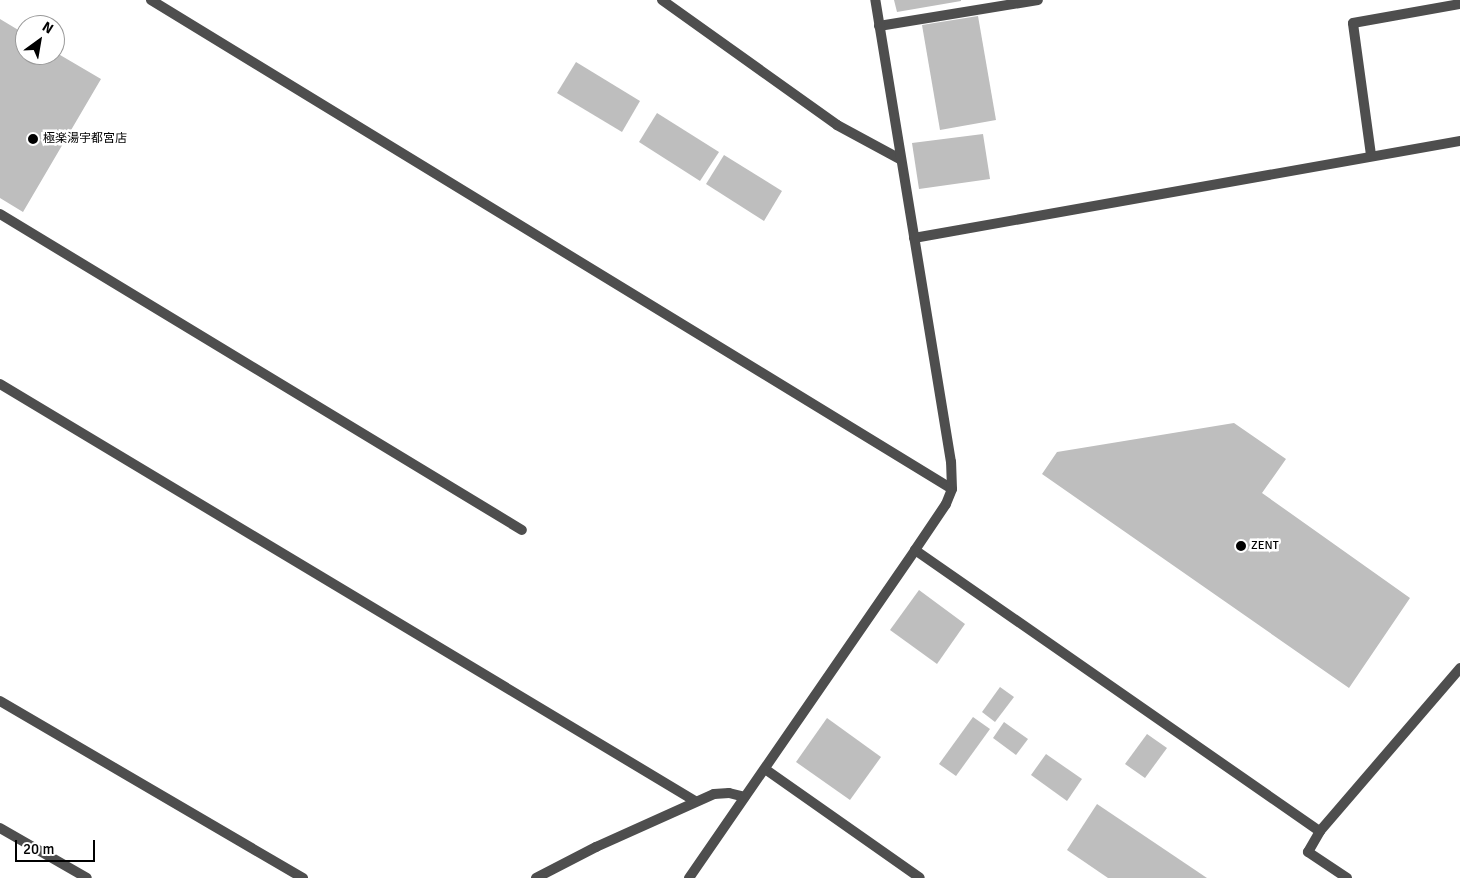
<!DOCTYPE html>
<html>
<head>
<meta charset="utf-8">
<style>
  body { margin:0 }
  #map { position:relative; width:1460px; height:878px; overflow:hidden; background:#fff; font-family:Signika,"Noto Sans JP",sans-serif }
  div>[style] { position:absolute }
  .building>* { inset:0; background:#bebebe }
  .minor>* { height:10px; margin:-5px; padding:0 5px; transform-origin:5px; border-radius:5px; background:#4e4e4e }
  .tertiary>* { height:10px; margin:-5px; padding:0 5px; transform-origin:5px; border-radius:5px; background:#4e4e4e }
  .dots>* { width:14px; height:14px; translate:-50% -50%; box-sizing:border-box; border:2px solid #fff; border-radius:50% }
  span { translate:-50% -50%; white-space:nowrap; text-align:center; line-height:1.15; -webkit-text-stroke:5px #fff; paint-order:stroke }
  .poi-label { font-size:12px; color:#000 }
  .left { translate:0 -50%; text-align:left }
  .north { position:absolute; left:15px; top:15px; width:50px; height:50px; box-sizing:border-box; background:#fff; border:1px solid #999; border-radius:50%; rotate:32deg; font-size:14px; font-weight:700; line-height:20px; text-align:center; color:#000 }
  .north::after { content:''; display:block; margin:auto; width:18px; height:22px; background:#000; clip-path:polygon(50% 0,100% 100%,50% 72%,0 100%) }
  .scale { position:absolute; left:15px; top:840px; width:80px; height:22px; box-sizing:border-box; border:2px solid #000; border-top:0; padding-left:6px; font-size:15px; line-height:18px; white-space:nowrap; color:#000; -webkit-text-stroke:4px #fff; paint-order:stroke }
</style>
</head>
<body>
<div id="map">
  <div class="building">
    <i style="clip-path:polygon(894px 0,961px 0,961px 1px,897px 12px)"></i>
    <i style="clip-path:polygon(978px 16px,996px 120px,940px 130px,922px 25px)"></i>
    <i style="clip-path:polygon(0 19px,25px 34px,25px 55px,55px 55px,55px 52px,101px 79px,23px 212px,0 198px)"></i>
    <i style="clip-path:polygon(576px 62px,640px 101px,622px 132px,557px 93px)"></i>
    <i style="clip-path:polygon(657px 113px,719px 152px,700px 181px,639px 142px)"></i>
    <i style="clip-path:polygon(983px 134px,990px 179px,919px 189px,912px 143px)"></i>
    <i style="clip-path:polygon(724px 155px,782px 191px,764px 221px,706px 184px)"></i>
    <i style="clip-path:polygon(1234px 423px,1286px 459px,1262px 493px,1410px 598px,1349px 688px,1042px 474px,1057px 452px)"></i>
    <i style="clip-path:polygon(919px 590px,965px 624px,937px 664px,890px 630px)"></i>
    <i style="clip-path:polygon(1000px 687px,1014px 697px,995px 722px,982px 712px)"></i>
    <i style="clip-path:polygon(973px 717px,990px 729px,956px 776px,939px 764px)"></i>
    <i style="clip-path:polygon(827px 718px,881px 757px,850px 800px,796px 762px)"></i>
    <i style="clip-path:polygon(1004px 722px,1028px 739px,1016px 755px,993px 738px)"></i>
    <i style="clip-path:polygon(1147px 734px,1167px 748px,1145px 778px,1125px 764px)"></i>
    <i style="clip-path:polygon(1046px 754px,1082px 779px,1067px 801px,1031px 775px)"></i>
    <i style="clip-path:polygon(1097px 804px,1207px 878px,1108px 878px,1067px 850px)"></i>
  </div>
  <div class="minor">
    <i style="left:151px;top:0;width:938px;rotate:31.4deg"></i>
    <i style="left:662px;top:0;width:215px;rotate:35.5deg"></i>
    <i style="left:837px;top:125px;width:72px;rotate:28.4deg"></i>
    <i style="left:879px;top:26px;width:161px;rotate:-9.3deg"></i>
    <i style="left:1371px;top:155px;width:133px;rotate:-97.8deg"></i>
    <i style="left:1353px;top:23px;width:109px;rotate:-10.1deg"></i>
    <i style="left:0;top:214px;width:610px;rotate:31.19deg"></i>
    <i style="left:914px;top:238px;width:555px;rotate:-10.07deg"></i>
    <i style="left:0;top:384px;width:811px;rotate:30.96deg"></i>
    <i style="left:915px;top:550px;width:493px;rotate:34.8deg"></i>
    <i style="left:0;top:701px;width:351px;rotate:30.3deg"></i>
    <i style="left:0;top:828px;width:100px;rotate:29.9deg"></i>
    <i style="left:536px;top:878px;width:68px;rotate:-27.3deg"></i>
    <i style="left:596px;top:847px;width:129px;rotate:-24.2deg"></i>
    <i style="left:714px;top:794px;width:15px;rotate:-4deg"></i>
    <i style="left:729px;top:793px;width:16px;rotate:14deg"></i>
    <i style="left:1347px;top:878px;width:47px;rotate:-146.3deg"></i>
    <i style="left:1308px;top:852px;width:24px;rotate:-60deg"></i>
    <i style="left:1320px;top:831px;width:215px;rotate:-49.3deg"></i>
  </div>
  <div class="tertiary">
    <i style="left:765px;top:769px;width:189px;rotate:35.1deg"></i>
    <i style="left:689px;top:878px;width:398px;rotate:-55.4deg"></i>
    <i style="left:915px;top:550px;width:55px;rotate:-56deg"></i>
    <i style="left:946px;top:504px;width:16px;rotate:-68deg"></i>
    <i style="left:952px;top:489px;width:27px;rotate:-92deg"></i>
    <i style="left:951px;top:462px;width:468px;rotate:-99.3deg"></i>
  </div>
  <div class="dots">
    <i style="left:33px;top:139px;background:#000"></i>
    <i style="left:1241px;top:546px;background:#000"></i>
  </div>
  <div class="poi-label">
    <span class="left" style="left:43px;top:139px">極楽湯宇都宮店</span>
    <span class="left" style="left:1251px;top:546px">ZENT</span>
  </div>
  <div class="north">N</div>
  <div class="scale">20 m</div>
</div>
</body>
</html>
